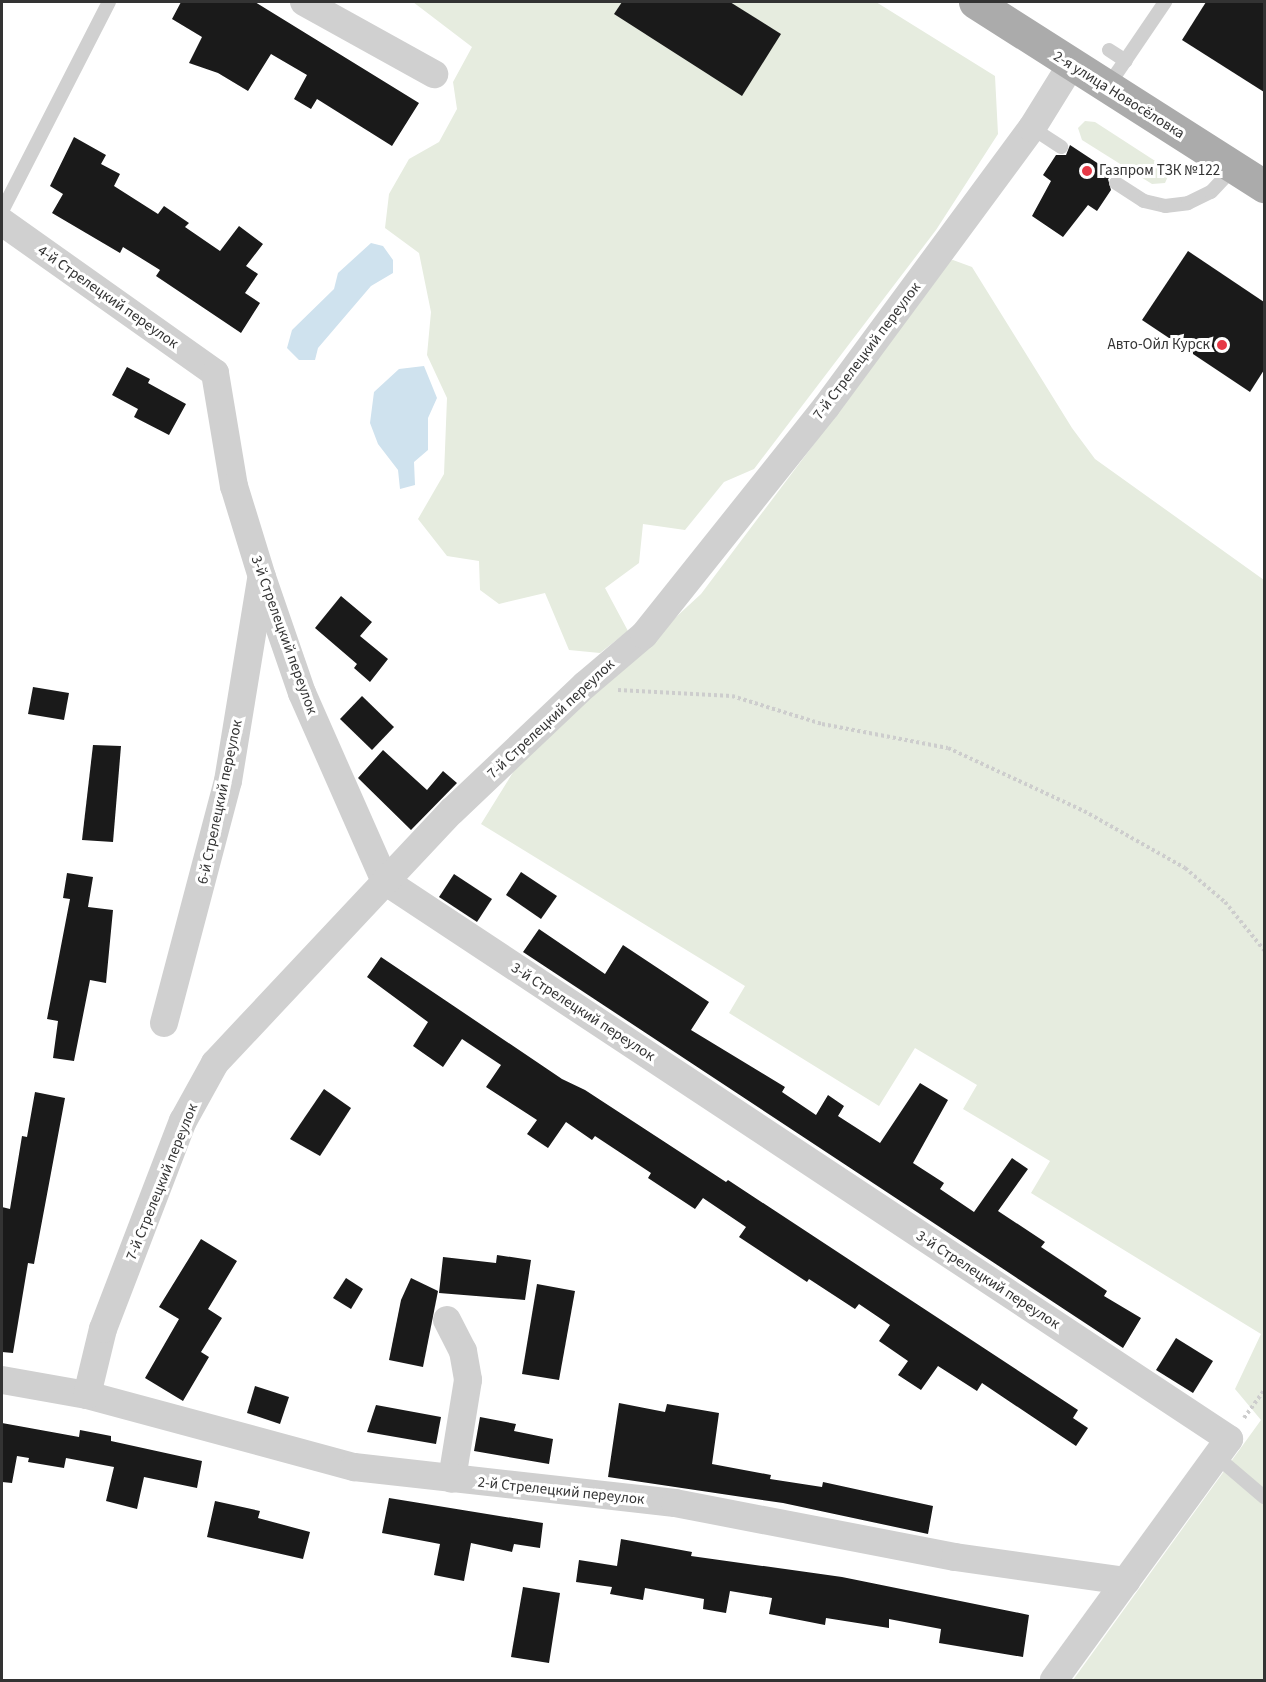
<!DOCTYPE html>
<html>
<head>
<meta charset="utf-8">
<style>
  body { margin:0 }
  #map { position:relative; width:1266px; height:1682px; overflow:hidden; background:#fff; font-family:"Source Sans 3",sans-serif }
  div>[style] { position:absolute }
  .green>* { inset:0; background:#e6ecdf }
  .water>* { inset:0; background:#cfe2ee }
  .building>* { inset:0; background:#1a1a1a }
  .path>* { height:4px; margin-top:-2px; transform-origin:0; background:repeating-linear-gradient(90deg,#cdcdcd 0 3px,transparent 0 6px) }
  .lane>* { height:14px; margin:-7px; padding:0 7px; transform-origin:7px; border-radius:7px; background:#d0d0d0 }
  .street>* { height:28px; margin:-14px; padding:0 14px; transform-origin:14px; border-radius:14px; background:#d0d0d0 }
  .primary>* { height:33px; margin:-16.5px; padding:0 16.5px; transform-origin:16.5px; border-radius:16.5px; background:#ababab }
  .dots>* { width:16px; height:16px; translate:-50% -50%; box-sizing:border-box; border:3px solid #fff; border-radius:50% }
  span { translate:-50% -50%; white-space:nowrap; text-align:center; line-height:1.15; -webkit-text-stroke:6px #fff; paint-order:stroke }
  .street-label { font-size:15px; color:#333 }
  .poi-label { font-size:15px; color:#333 }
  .left { translate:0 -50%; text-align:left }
  .right { translate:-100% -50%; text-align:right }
  .frame { position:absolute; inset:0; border:3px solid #333; pointer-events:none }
</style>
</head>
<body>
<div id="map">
  <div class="green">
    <i style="clip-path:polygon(413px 2px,876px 2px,995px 76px,998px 134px,936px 230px,754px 469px,724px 482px,685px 530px,643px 524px,639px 563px,605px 588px,628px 631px,600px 653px,569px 650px,545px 593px,499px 604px,480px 590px,479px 561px,447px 556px,418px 519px,444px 474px,447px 398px,427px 355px,431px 312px,419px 253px,385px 228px,389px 194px,409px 159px,439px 142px,457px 109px,453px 82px,472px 47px)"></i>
    <i style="clip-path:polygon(1085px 121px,1095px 122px,1166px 168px,1169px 174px,1165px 183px,1152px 184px,1082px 140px,1078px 128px)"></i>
    <i style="clip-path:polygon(953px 260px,972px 267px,1072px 428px,1095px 459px,1264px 580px,1264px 1680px,1073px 1680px,1261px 1420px,1235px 1389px,1261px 1334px,1031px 1193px,1050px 1161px,963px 1109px,977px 1085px,915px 1048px,879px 1106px,729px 1013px,745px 986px,481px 824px,520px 761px,701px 594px,820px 436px,934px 263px)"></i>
  </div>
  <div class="water">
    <i style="clip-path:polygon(371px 243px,383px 246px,393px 260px,393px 273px,371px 286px,318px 348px,315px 360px,299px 360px,287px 348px,292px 330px,334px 289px,338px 273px)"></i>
    <i style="clip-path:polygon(424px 366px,437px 398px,428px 418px,428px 450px,414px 462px,415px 485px,400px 489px,398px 470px,378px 444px,370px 423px,374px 392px,399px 369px)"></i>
  </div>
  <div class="building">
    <i style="clip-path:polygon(181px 2px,255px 2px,419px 103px,392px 146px,317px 99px,311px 109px,294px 99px,307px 75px,271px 54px,248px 91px,218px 73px,189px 63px,202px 37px,172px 19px)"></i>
    <i style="clip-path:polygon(622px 2px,730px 2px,781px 34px,742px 96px,614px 14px)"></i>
    <i style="clip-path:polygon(1206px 2px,1264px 2px,1264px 92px,1182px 40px)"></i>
    <i style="clip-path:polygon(74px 137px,106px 155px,101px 164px,120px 174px,114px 186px,158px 214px,164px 206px,189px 223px,185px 227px,220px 251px,239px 226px,263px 244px,246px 266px,258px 274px,245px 293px,260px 303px,241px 333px,156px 276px,160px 270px,123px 247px,120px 253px,52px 213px,63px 194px,50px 186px)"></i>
    <i style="clip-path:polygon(1070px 145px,1114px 174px,1108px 179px,1111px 190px,1097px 211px,1088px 205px,1063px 237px,1032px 216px,1051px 181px,1043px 175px,1056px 155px,1066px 155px)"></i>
    <i style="clip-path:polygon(1188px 251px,1264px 302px,1264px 370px,1250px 392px,1142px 320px)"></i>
    <i style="clip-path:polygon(127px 367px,150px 379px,148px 383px,186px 404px,169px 435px,134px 417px,138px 409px,112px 395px)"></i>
    <i style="clip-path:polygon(341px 596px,372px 622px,360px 636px,388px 659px,370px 682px,354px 668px,357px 664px,315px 628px)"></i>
    <i style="clip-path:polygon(33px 687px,69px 693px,64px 720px,28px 714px)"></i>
    <i style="clip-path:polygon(362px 696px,394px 727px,372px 750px,340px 719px)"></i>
    <i style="clip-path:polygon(93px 745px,121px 746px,113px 842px,82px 840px)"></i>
    <i style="clip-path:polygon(383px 750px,427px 790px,443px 771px,457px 783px,411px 830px,358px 778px)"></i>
    <i style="clip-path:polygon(521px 872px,557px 896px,541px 919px,506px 895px)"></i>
    <i style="clip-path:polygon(67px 873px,93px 877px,88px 907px,113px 910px,106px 983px,90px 980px,74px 1061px,53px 1058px,58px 1021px,47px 1019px,70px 899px,63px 898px)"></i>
    <i style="clip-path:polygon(454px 874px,492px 899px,477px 922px,439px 897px)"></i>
    <i style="clip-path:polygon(539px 929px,605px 974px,623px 945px,709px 1002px,691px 1030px,785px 1087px,782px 1092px,816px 1115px,828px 1095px,844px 1106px,838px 1116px,880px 1143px,920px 1083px,948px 1100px,913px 1163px,944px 1183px,940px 1189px,974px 1212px,1012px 1158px,1028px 1169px,998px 1211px,1045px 1242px,1041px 1247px,1107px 1291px,1104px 1296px,1141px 1318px,1123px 1348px,523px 952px)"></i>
    <i style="clip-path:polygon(381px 957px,562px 1079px,585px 1090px,726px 1182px,728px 1180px,1078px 1410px,1073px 1418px,1088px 1428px,1076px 1446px,982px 1383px,977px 1391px,938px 1366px,921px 1390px,898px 1375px,908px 1361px,879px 1341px,890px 1325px,859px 1304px,855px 1309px,809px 1279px,807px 1282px,739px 1237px,746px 1227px,703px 1198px,695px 1209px,648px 1178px,651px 1173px,595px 1136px,592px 1140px,566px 1122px,548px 1148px,527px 1134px,537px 1120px,486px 1087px,501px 1065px,462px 1039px,443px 1067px,413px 1046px,428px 1022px,367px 977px)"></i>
    <i style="clip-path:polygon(324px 1089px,351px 1108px,320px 1156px,290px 1139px)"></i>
    <i style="clip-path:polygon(35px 1092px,65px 1098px,34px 1264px,28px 1263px,13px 1353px,2px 1352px,2px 1207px,10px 1209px,22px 1136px,27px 1137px)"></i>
    <i style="clip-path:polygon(201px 1239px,237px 1261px,208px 1309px,222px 1318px,201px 1352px,209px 1357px,183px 1401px,145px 1378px,179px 1319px,159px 1307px)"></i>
    <i style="clip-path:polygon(497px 1255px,531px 1260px,525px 1300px,439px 1293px,443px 1257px,496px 1263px)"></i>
    <i style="clip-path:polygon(346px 1278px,363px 1289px,351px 1309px,333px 1298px)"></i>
    <i style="clip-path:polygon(411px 1278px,438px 1291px,423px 1367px,389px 1360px,401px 1300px)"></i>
    <i style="clip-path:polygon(537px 1284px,575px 1291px,559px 1380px,522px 1374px)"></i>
    <i style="clip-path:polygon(1176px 1338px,1213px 1361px,1193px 1393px,1156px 1370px)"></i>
    <i style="clip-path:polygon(255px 1386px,289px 1397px,280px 1424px,247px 1413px)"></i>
    <i style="clip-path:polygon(619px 1403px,665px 1412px,667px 1404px,719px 1413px,712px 1464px,771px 1475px,770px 1479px,822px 1487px,823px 1482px,933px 1506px,928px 1534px,783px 1503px,608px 1477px)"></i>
    <i style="clip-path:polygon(376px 1405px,441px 1417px,436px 1444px,367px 1432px)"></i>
    <i style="clip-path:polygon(480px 1417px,516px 1424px,514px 1431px,553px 1439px,549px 1464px,474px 1451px)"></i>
    <i style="clip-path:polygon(2px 1423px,79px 1437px,80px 1430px,111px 1436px,111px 1441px,202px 1461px,197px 1488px,144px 1477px,137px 1509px,106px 1501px,114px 1467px,66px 1458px,64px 1468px,28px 1462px,29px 1458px,17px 1456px,12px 1483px,2px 1482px)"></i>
    <i style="clip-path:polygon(389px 1498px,543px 1523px,540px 1548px,514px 1544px,512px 1552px,471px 1543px,464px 1581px,434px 1575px,440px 1544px,382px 1533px)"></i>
    <i style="clip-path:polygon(215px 1501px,260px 1511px,258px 1518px,310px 1532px,303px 1559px,207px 1537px)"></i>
    <i style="clip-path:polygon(621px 1539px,692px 1552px,691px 1556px,842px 1577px,1029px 1615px,1023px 1657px,939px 1643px,941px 1629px,889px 1619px,889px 1628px,826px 1618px,825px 1625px,769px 1614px,772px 1598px,730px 1591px,726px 1613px,703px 1609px,704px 1599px,645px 1588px,643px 1600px,610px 1594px,612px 1587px,576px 1582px,579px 1560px,617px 1566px)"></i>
    <i style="clip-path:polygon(523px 1587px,560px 1593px,549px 1663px,511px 1657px)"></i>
  </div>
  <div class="path">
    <i style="left:618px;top:690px;width:114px;rotate:3deg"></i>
    <i style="left:732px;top:696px;width:94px;rotate:17.3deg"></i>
    <i style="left:822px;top:724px;width:128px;rotate:10.8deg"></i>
    <i style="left:948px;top:748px;width:150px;rotate:24.9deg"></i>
    <i style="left:1084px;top:811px;width:116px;rotate:29.4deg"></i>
    <i style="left:1185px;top:868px;width:52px;rotate:40.4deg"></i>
    <i style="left:1225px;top:902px;width:62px;rotate:50.9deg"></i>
    <i style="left:1244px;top:1418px;width:34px;rotate:-54deg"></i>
  </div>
  <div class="lane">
    <i style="left:1109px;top:50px;width:20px;rotate:33deg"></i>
    <i style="left:1108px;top:86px;width:102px;rotate:-55.8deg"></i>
    <i style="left:1032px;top:128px;width:35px;rotate:33deg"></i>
    <i style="left:1116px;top:183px;width:33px;rotate:33deg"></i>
    <i style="left:1144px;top:201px;width:22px;rotate:13deg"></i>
    <i style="left:1165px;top:206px;width:23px;rotate:-7deg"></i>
    <i style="left:1188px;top:203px;width:25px;rotate:-26deg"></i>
    <i style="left:1211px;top:192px;width:34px;rotate:-47deg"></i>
    <i style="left:2px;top:211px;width:235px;rotate:-62.9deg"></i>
    <i style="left:1217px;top:1457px;width:62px;rotate:40.4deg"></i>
  </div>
  <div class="street">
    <i style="left:304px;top:2px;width:149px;rotate:29deg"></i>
    <i style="left:2px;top:222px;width:261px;rotate:35.3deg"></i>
    <i style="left:215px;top:373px;width:115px;rotate:80.5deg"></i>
    <i style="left:234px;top:486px;width:95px;rotate:72.9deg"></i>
    <i style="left:262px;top:577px;width:123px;rotate:71deg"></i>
    <i style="left:302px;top:693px;width:206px;rotate:66.2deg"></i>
    <i style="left:385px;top:881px;width:1012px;rotate:33.47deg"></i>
    <i style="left:1229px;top:1439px;width:298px;rotate:126deg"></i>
    <i style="left:164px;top:1023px;width:250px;rotate:-75.2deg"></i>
    <i style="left:228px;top:781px;width:204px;rotate:-80.7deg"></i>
    <i style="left:447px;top:1320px;width:35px;rotate:63deg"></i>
    <i style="left:463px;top:1351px;width:29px;rotate:80deg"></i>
    <i style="left:468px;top:1380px;width:100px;rotate:99.2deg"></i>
    <i style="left:2px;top:1380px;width:86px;rotate:10deg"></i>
    <i style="left:87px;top:1395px;width:277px;rotate:15.1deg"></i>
    <i style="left:354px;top:1467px;width:323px;rotate:6.4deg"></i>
    <i style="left:675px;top:1503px;width:285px;rotate:10.9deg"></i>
    <i style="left:955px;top:1557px;width:173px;rotate:8deg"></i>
    <i style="left:87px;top:1395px;width:68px;rotate:-76.4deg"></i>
    <i style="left:103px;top:1329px;width:223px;rotate:-69deg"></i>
    <i style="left:183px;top:1121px;width:66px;rotate:-61.1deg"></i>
    <i style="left:215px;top:1063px;width:346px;rotate:-46.8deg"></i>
    <i style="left:452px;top:811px;width:183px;rotate:-43.5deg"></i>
    <i style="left:585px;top:685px;width:77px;rotate:-40.3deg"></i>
    <i style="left:644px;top:635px;width:292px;rotate:-51.4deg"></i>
    <i style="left:826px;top:407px;width:347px;rotate:-53.6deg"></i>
    <i style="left:1032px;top:128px;width:74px;rotate:-58.2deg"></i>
  </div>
  <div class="primary">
    <i style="left:975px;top:2px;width:343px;rotate:32.5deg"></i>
  </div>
  <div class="dots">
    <i style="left:1087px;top:171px;background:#e63946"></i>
    <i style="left:1222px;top:345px;background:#e63946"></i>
  </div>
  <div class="street-label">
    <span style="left:1119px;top:95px;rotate:32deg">2-я улица Новосёловка</span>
    <span style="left:108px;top:297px;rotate:35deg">4-й Стрелецкий переулок</span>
    <span style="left:867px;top:351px;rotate:-53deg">7-й Стрелецкий переулок</span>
    <span style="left:284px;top:635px;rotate:70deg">3-й Стрелецкий переулок</span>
    <span style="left:551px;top:719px;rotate:-43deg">7-й Стрелецкий переулок</span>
    <span style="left:220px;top:802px;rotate:-78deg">6-й Стрелецкий переулок</span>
    <span style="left:583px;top:1012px;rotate:33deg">3-й Стрелецкий переулок</span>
    <span style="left:162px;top:1182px;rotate:-68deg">7-й Стрелецкий переулок</span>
    <span style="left:988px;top:1280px;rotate:33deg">3-й Стрелецкий переулок</span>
    <span style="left:561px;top:1491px;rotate:6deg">2-й Стрелецкий переулок</span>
  </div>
  <div class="poi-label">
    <span class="left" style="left:1099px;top:171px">Газпром ТЗК №122</span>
    <span class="right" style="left:1210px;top:345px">Авто-Ойл Курск</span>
  </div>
  <div class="frame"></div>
</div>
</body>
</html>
